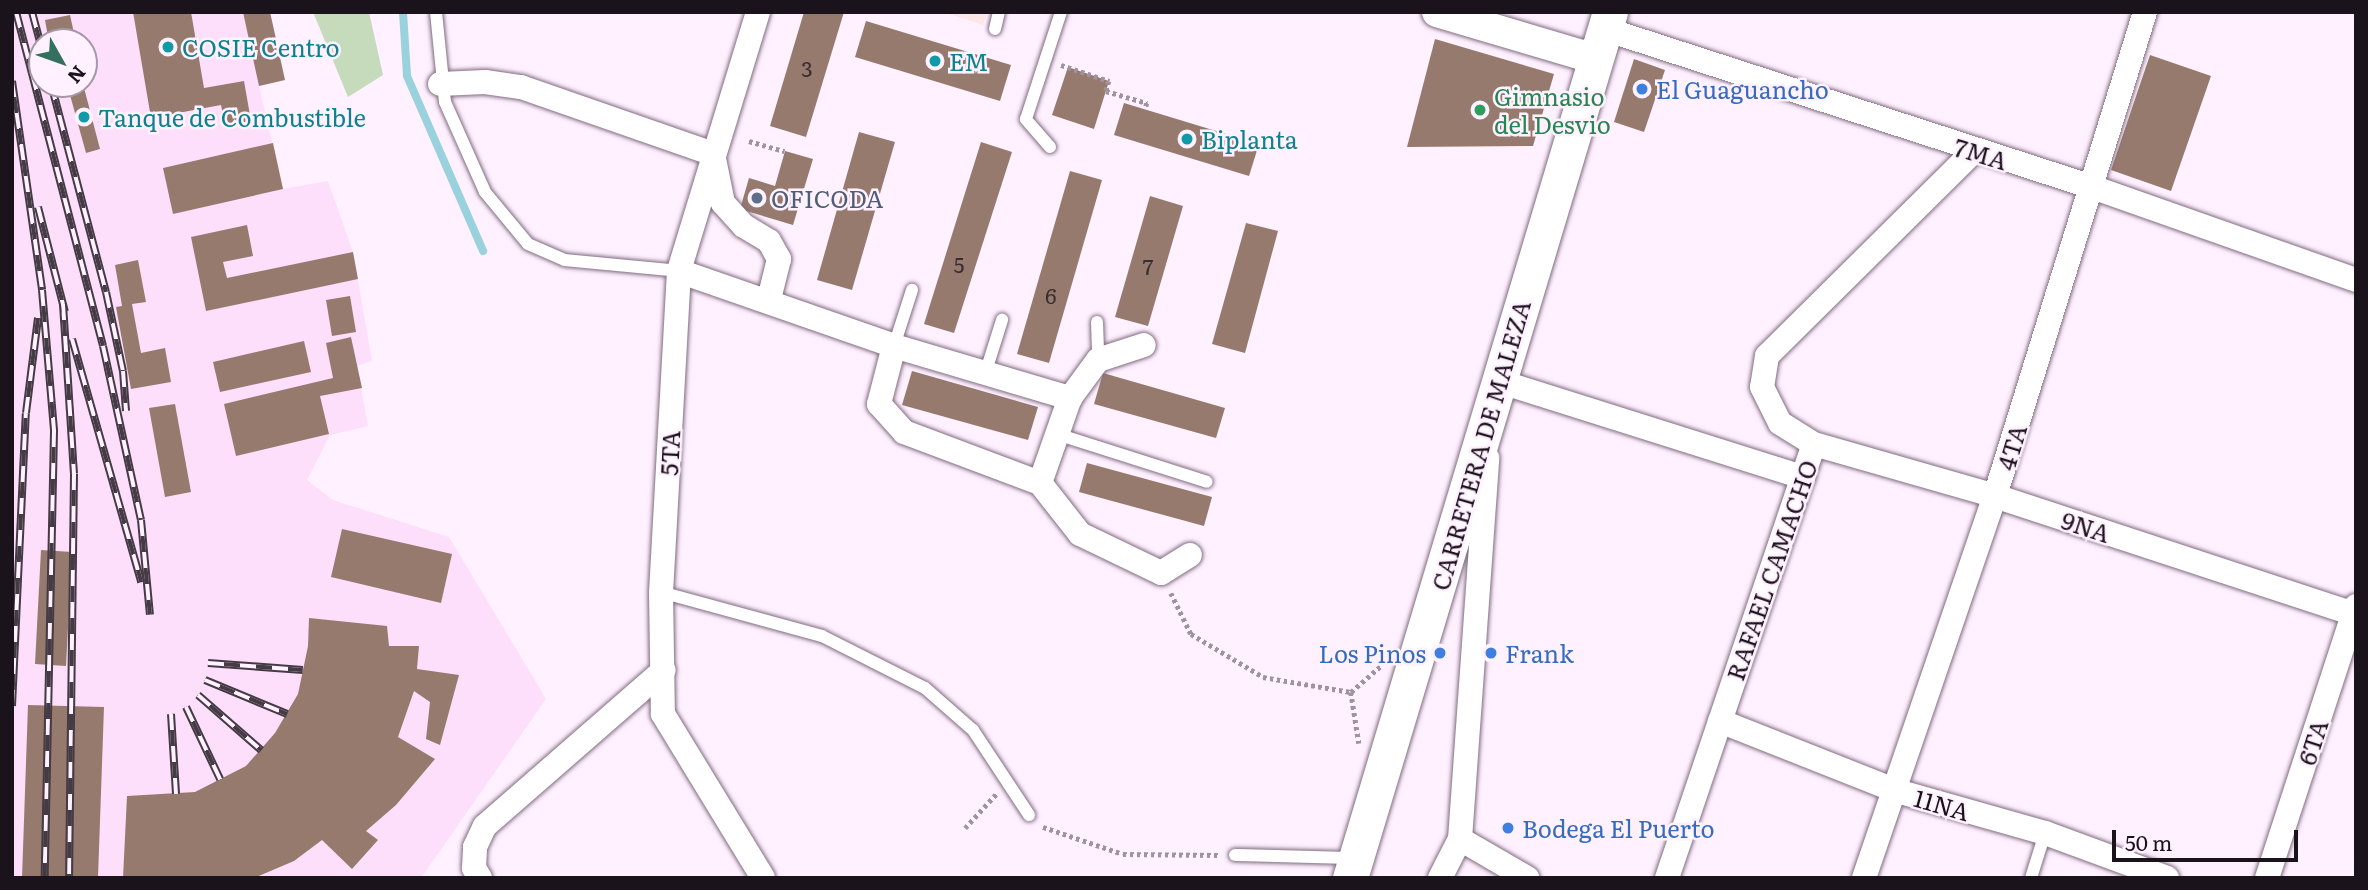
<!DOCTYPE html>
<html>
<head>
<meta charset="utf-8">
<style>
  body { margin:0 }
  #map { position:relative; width:2368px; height:890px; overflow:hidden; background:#fff1ff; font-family:Literata,serif }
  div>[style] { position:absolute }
  .commercial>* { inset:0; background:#fce6e8 }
  .built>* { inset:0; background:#fddffc }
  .green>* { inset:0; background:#c6dabc }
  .stream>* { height:8px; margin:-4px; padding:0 4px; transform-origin:4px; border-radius:4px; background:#99d2dd }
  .building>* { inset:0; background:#967a6e }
  .path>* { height:4.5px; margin-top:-2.25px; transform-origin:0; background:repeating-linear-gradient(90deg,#9f939f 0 3.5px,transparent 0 7px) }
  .roads { filter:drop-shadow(0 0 2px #806c80) drop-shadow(0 0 2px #806c80) }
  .service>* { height:12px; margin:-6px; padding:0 6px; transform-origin:6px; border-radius:6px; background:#fff }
  .minor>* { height:24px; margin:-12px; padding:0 12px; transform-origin:12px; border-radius:12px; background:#fff }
  .tertiary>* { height:30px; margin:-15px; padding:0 15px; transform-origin:15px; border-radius:15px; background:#fff }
  .secondary>* { height:35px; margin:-17.5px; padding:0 17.5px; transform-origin:17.5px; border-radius:17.5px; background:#fff }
  .rail>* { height:8px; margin-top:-4px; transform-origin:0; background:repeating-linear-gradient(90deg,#fff1ff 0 16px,#453b45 0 32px); box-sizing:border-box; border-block:2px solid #453b45 }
  .dots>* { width:19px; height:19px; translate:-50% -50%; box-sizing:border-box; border:4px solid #fff1ff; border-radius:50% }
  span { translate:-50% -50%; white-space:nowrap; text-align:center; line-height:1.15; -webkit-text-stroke:5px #fff1ff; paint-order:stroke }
  .number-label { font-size:21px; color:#3a2d30 }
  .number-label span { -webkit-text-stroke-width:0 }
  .culture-label { font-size:24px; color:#0d838f }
  .left { translate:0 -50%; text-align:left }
  .shop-label { font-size:24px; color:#366cbe }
  .right { translate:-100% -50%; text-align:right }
  .leisure-label { font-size:24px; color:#27864d }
  .street-label { font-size:24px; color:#1b131b }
  .service-label { font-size:24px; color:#4e5e75 }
  .frame { position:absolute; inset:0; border:14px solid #1b131b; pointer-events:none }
  .north { position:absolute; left:28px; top:28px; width:70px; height:70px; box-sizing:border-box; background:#fff1ff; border:2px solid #a498a4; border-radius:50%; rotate:130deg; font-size:19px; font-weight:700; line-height:28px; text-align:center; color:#1b131b }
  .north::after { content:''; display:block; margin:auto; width:24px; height:32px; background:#33715e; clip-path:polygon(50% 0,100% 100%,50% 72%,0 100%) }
  .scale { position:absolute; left:2112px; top:830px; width:186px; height:32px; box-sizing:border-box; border:4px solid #1b131b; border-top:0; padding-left:9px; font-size:21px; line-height:24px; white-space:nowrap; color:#1b131b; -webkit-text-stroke:5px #fff1ff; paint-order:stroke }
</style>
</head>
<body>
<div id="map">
  <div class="commercial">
    <i style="clip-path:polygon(943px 12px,987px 12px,983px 25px)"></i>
  </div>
  <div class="built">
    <i style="clip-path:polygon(evenodd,12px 12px,270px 12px,285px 80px,259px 86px,283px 189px,328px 181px,353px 252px,372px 361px,357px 366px,368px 426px,330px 435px,307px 480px,333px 500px,449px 537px,546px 699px,421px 878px,12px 878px,12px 12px,42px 42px,84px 42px,84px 84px,42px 84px,42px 42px)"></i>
  </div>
  <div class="green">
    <i style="clip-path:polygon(313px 12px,369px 12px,383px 75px,348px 97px)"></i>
  </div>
  <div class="stream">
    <i style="left:403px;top:12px;width:64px;rotate:86.4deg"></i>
    <i style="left:407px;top:76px;width:191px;rotate:66.5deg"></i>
  </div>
  <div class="building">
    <i style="clip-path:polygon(133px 12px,191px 12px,204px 88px,244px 81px,251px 121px,225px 125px,221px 105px,151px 118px)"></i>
    <i style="clip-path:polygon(243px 12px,270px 12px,285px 80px,259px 86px)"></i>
    <i style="clip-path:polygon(804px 12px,844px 12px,806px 137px,770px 126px)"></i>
    <i style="clip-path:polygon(70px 15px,76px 42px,49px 42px,45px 20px)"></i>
    <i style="clip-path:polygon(866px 21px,1011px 65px,1000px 101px,855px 57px)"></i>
    <i style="clip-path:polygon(1435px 39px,1554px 74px,1533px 146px,1407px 147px)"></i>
    <i style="clip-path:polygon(2150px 55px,2211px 76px,2171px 191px,2111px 170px)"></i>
    <i style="clip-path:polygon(1634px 59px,1665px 70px,1644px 132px,1614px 122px)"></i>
    <i style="clip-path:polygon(1068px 67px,1109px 81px,1094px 129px,1052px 115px)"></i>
    <i style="clip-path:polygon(67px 84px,83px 84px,100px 149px,86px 153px)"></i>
    <i style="clip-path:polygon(1124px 103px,1259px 144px,1249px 176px,1114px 135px)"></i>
    <i style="clip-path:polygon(859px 132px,895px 142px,852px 290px,817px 280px)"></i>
    <i style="clip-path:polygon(981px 142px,1012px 152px,954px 333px,924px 324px)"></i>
    <i style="clip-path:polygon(273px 143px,283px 189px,173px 214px,163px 168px)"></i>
    <i style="clip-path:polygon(785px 151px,813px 159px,793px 225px,740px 209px,749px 178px,775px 186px)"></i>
    <i style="clip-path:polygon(1070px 171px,1102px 180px,1049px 363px,1017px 354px)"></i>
    <i style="clip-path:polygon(1150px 196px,1183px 206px,1148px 326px,1115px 317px)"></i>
    <i style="clip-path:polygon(1246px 223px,1278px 231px,1245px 353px,1212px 344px)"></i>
    <i style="clip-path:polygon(247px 225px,253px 256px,223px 262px,227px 278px,353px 252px,358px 279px,206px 311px,191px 237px)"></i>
    <i style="clip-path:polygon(138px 260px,146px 302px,132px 304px,141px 353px,165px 348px,171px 382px,131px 389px,116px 307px,122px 306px,115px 265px)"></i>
    <i style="clip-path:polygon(350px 296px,356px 332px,332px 336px,326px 300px)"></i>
    <i style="clip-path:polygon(351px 337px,362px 388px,320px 396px,329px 434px,236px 456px,224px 404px,333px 378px,326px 343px)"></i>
    <i style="clip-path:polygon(304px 341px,311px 372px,220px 392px,213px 362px)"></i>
    <i style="clip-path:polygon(912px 371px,1038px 407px,1028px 440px,902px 405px)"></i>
    <i style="clip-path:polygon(1103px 373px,1225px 408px,1216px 438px,1094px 404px)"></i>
    <i style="clip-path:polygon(175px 404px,191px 492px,165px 497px,149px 408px)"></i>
    <i style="clip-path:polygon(1087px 463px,1212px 497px,1204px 526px,1079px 492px)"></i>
    <i style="clip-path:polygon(342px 529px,452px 554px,441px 603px,331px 577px)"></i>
    <i style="clip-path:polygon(41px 550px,72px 552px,66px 666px,35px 664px)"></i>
    <i style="clip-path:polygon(309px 618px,387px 626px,389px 646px,419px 646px,417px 669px,459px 675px,440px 745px,426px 739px,430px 702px,414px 691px,398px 737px,435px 759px,396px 805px,366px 831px,378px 840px,352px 869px,322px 840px,294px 861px,254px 878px,123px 878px,127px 796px,195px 792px,246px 766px,275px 733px,298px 694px,308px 646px)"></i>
    <i style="clip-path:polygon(28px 705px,104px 707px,98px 878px,22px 878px)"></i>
  </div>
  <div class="path">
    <i style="left:1061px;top:65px;width:51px;rotate:18.4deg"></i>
    <i style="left:1109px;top:81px;width:10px;rotate:107deg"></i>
    <i style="left:1106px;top:91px;width:43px;rotate:16.3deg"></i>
    <i style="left:1147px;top:103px;width:7px;rotate:106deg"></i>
    <i style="left:749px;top:141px;width:37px;rotate:16deg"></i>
    <i style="left:1171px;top:593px;width:46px;rotate:64deg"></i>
    <i style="left:1191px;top:634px;width:84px;rotate:30.8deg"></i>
    <i style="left:1263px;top:677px;width:89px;rotate:9.7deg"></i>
    <i style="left:1351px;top:692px;width:41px;rotate:-41.1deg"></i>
    <i style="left:1351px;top:692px;width:52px;rotate:81.1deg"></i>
    <i style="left:1043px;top:827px;width:84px;rotate:18.6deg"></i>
    <i style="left:1123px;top:854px;width:95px;rotate:0.6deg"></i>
    <i style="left:965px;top:828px;width:47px;rotate:-47.6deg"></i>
  </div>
  <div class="roads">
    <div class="service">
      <i style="left:436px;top:12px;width:90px;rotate:84.3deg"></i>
      <i style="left:445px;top:102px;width:98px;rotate:66deg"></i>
      <i style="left:485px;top:192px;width:67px;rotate:50.4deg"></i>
      <i style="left:528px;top:244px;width:40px;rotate:23.4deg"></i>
      <i style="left:565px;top:260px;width:115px;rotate:5.5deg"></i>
      <i style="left:995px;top:29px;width:17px;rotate:-77deg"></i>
      <i style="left:1050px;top:147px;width:37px;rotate:-131deg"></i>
      <i style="left:1026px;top:119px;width:113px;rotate:-71.9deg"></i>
      <i style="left:1097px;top:322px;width:38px;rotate:88deg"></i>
      <i style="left:894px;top:346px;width:59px;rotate:-72.2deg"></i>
      <i style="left:985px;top:374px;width:57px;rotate:-72.5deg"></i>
      <i style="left:1057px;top:434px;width:157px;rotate:17.7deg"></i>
      <i style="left:661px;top:592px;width:167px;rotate:15.3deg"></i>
      <i style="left:822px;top:636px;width:115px;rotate:26.8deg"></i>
      <i style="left:925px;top:688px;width:64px;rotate:41.2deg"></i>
      <i style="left:973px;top:730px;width:102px;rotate:56.6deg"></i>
      <i style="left:1235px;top:855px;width:118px;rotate:1.5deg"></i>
      <i style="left:2031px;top:878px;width:47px;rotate:-72.7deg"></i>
    </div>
    <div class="minor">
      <i style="left:758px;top:12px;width:271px;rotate:107deg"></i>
      <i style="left:679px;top:271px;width:322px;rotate:93.2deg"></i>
      <i style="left:661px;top:592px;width:122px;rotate:89.1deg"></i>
      <i style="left:663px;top:714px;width:192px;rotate:58.6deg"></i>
      <i style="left:1605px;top:29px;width:512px;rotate:17.97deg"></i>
      <i style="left:2092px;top:187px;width:280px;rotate:19.4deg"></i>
      <i style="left:440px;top:84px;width:45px;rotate:-2.5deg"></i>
      <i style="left:485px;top:82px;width:36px;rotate:8deg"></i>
      <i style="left:521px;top:87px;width:203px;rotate:19.2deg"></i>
      <i style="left:713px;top:154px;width:50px;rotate:78.5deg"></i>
      <i style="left:723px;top:203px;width:31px;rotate:48deg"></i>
      <i style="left:744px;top:226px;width:29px;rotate:31deg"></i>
      <i style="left:769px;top:241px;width:21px;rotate:61deg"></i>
      <i style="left:779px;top:259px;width:41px;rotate:104deg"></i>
      <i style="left:1974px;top:151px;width:291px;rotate:135.3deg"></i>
      <i style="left:1767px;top:356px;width:31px;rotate:99deg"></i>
      <i style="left:1762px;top:387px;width:40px;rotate:63.4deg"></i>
      <i style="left:1780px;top:423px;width:40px;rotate:32deg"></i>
      <i style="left:1814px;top:444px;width:188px;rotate:16deg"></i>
      <i style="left:1995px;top:496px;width:380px;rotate:18.2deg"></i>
      <i style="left:679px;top:271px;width:228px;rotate:19.2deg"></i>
      <i style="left:894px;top:346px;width:184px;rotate:16.5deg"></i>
      <i style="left:894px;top:346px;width:60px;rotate:104.5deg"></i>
      <i style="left:879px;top:404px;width:38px;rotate:48deg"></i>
      <i style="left:904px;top:432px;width:145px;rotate:20.6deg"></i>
      <i style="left:1040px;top:483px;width:65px;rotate:51.9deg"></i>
      <i style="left:1080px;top:534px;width:90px;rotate:25.7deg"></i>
      <i style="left:1161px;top:573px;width:34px;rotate:-32deg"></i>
      <i style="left:1498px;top:381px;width:320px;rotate:17.5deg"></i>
      <i style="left:1040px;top:483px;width:90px;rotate:-70.6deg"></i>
      <i style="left:1070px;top:398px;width:47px;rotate:-53.6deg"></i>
      <i style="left:1098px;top:360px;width:48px;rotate:-18.1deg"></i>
      <i style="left:1720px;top:721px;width:190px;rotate:21.6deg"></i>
      <i style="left:1897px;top:791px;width:154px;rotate:15.8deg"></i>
      <i style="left:2045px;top:833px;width:130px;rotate:20.2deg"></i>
      <i style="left:1460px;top:839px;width:78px;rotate:30.2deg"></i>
      <i style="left:480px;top:878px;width:12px;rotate:-121deg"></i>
      <i style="left:474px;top:868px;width:21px;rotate:-87deg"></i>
      <i style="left:475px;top:847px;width:23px;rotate:-65deg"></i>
      <i style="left:485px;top:826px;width:237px;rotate:-41.1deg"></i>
      <i style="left:1440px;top:878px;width:44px;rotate:-62.9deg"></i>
      <i style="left:1460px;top:839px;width:382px;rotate:-85.9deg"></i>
      <i style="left:1667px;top:878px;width:458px;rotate:-71.3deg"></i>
      <i style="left:1864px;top:878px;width:404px;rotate:-71.1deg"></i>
      <i style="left:1995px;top:496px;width:507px;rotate:-72.78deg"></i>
      <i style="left:2267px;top:878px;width:286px;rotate:-71.9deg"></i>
    </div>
    <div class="tertiary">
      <i style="left:1437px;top:12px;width:166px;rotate:16.5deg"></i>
    </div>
    <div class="secondary">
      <i style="left:1350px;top:878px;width:904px;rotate:-73.29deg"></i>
    </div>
  </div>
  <div class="rail">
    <i style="left:16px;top:12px;width:345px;rotate:75.4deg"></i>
    <i style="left:103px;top:346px;width:178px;rotate:77.7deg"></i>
    <i style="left:141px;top:520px;width:95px;rotate:84.6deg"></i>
    <i style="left:32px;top:12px;width:38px;rotate:75deg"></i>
    <i style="left:12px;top:81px;width:211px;rotate:81.8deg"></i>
    <i style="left:42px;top:290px;width:142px;rotate:85.1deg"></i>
    <i style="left:54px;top:431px;width:447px;rotate:91.2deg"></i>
    <i style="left:51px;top:84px;width:215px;rotate:75.2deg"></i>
    <i style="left:106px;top:292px;width:81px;rotate:77.9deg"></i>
    <i style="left:123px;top:371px;width:40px;rotate:85.7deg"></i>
    <i style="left:38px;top:207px;width:108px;rotate:75.6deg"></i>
    <i style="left:63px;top:304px;width:170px;rotate:86.3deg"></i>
    <i style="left:74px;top:474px;width:404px;rotate:90.7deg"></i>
    <i style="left:72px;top:339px;width:253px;rotate:74.1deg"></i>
    <i style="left:208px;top:663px;width:95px;rotate:4.2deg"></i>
    <i style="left:205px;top:680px;width:89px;rotate:22.5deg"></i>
    <i style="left:198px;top:695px;width:84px;rotate:41.1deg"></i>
    <i style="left:12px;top:706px;width:293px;rotate:-87.3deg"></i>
    <i style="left:26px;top:413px;width:96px;rotate:-82.8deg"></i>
    <i style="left:186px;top:707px;width:80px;rotate:64.7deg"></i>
    <i style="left:171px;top:714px;width:80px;rotate:86.4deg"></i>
  </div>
  <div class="dots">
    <i style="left:168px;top:47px;background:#0f9aa8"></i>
    <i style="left:935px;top:61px;background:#0f9aa8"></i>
    <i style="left:1642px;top:89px;background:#3f7fe0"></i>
    <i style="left:1480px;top:110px;background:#2e9e5b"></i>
    <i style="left:84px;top:117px;background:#0f9aa8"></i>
    <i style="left:1187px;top:139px;background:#0f9aa8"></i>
    <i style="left:757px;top:198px;background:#5c6f8a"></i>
    <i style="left:1440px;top:653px;background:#3f7fe0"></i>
    <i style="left:1491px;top:653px;background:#3f7fe0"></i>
    <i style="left:1508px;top:828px;background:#3f7fe0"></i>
  </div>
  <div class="number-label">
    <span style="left:807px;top:68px">3</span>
    <span style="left:959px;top:264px">5</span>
    <span style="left:1148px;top:266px">7</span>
    <span style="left:1051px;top:295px">6</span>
  </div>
  <div class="culture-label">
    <span class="left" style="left:182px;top:47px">COSIE Centro</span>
    <span class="left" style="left:949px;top:61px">EM</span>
    <span class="left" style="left:98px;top:117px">Tanque de Combustible</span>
    <span class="left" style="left:1201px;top:139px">Biplanta</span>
  </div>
  <div class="shop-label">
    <span class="left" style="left:1656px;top:89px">El Guaguancho</span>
    <span class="right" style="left:1426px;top:653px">Los Pinos</span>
    <span class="left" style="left:1505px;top:653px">Frank</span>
    <span class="left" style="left:1522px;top:828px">Bodega El Puerto</span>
  </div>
  <div class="leisure-label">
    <span class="left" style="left:1494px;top:110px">Gimnasio<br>del Desvio</span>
  </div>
  <div class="street-label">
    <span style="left:1981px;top:153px;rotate:17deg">7MA</span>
    <span style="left:1480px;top:445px;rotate:-74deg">CARRETERA DE MALEZA</span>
    <span style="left:2011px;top:447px;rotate:-73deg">4TA</span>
    <span style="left:669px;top:453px;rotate:-87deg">5TA</span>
    <span style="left:2086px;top:526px;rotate:18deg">9NA</span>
    <span style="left:1771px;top:570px;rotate:-71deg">RAFAEL CAMACHO</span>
    <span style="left:2312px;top:742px;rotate:-72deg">6TA</span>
    <span style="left:1942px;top:804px;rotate:16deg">11NA</span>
  </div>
  <div class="service-label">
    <span class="left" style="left:771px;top:198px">OFICODA</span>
  </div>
  <div class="frame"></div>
  <div class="north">N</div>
  <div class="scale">50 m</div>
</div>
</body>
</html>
